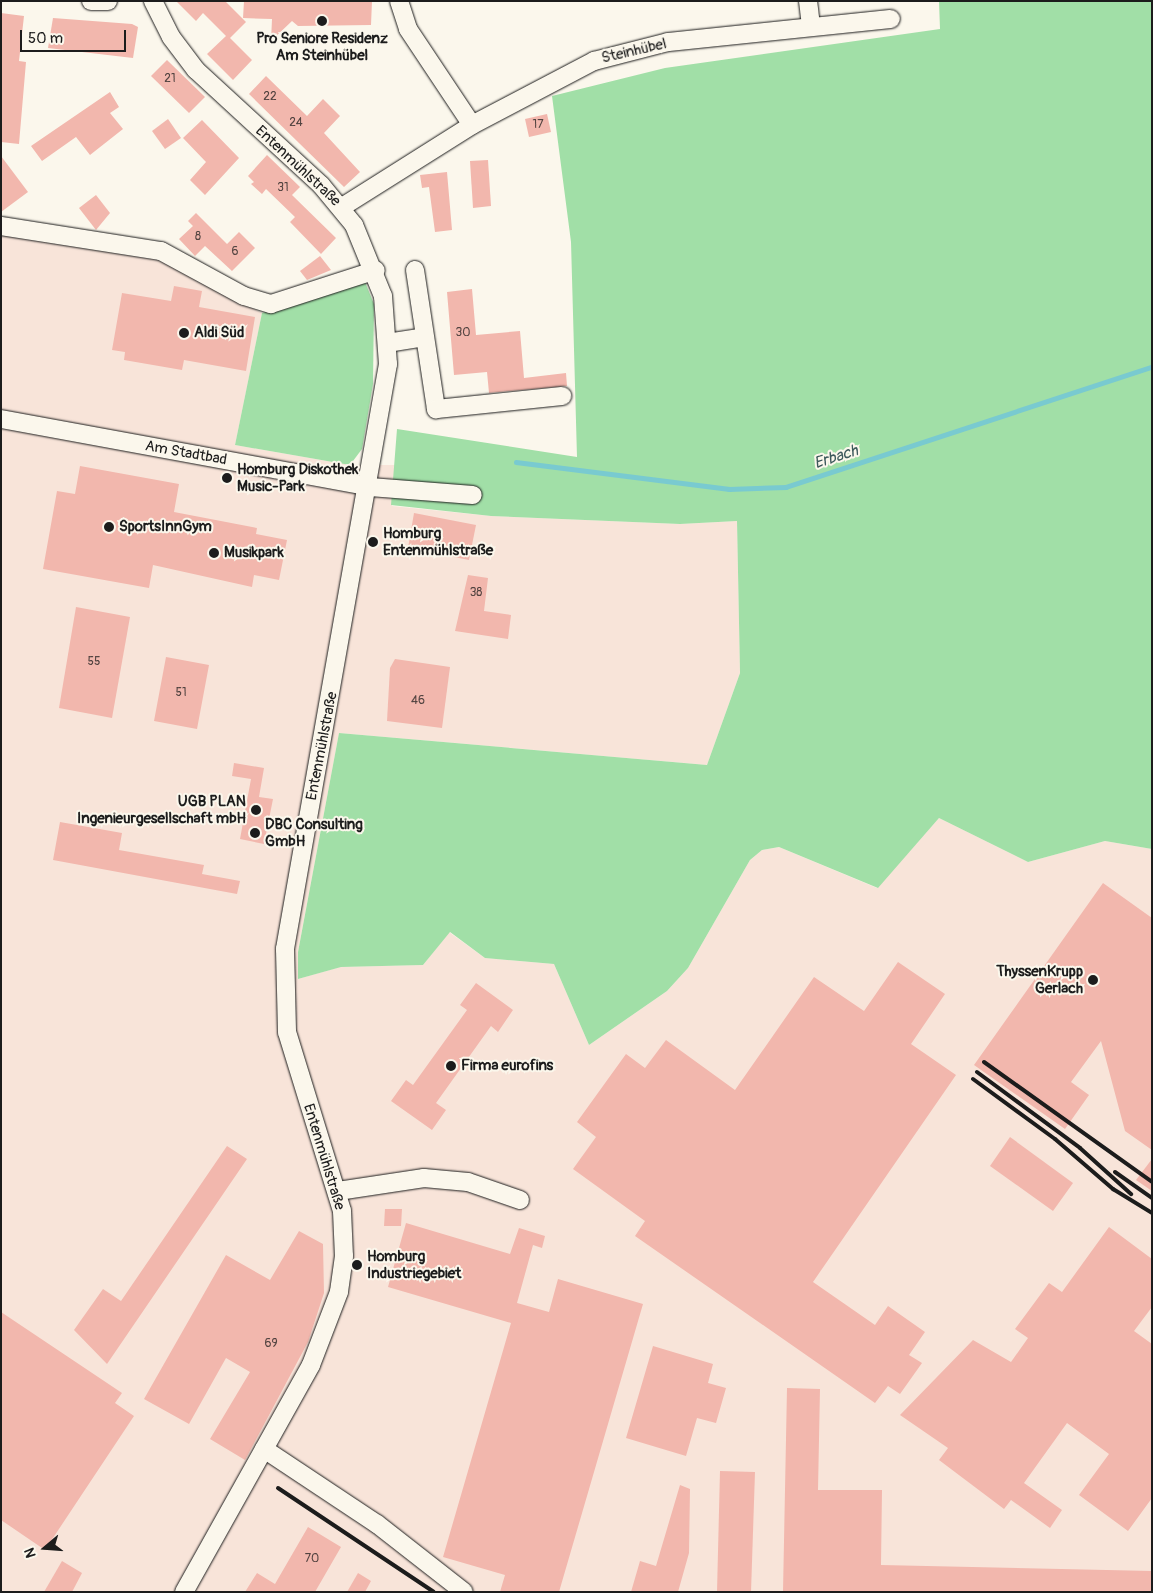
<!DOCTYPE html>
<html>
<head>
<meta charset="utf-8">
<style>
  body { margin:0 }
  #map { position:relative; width:1153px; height:1593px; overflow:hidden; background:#fbf7ec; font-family:Pangolin,sans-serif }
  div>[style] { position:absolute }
  .built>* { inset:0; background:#f8e4d9 }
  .green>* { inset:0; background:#a1dfa7 }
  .stream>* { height:4.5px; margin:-2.25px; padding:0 2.25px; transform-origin:2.25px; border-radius:2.25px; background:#79cad0 }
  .building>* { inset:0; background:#f2b7ad }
  .roads { filter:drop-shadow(0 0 1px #1c1c1c) drop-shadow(0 0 1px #1c1c1c) }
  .minor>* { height:18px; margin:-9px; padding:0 9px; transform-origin:9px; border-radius:9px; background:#fbf7ec }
  .rail>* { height:4px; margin:-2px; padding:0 2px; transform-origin:2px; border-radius:2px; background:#1c1c1c }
  .dots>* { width:14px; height:14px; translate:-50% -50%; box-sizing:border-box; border:2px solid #fbf7ec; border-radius:50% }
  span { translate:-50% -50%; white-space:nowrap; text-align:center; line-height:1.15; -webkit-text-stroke:4px #fbf7ec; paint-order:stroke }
  .number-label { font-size:12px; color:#524340 }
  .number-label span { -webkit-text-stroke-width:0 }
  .poi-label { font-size:15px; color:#1c1c1c; font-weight:700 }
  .left { translate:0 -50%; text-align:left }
  .right { translate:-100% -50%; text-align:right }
  .street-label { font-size:15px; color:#1c1c1c }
  .water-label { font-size:16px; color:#3d595b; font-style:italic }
  .frame { position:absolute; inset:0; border:2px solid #1c1c1c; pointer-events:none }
  .north { position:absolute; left:20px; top:1523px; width:50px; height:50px; -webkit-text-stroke:4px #fbf7ec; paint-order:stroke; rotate:252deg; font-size:14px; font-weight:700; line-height:20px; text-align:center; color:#1c1c1c }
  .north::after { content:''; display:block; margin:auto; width:18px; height:22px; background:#1c1c1c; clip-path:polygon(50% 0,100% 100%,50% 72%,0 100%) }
  .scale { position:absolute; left:20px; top:30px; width:106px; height:22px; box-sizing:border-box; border:2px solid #1c1c1c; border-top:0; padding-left:6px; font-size:15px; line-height:18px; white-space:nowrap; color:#1c1c1c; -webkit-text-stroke:4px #fbf7ec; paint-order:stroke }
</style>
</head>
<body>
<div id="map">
  <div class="built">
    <i style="clip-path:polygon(1px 235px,159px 260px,262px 313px,235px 445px,350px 465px,395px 465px,392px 506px,491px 516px,680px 524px,737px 521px,740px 673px,707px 765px,339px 733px,298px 952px,298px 979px,340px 967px,423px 965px,449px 932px,485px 958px,554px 964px,589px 1045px,667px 991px,688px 968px,750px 860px,762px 850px,779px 847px,877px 888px,939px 818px,1028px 862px,1105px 841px,1152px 849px,1152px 1592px,1px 1592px)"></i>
  </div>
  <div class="green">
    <i style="clip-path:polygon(939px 1px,1152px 1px,1152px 849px,1105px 841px,1028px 862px,939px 818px,878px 888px,779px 847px,762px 850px,750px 860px,688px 968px,667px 991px,589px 1045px,554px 964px,485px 958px,450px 932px,423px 965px,341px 967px,298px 979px,298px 952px,339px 733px,707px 765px,740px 673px,737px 521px,680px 524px,491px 516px,391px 505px,397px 429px,577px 457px,571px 242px,552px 96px,665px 68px,940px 29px)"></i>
    <i style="clip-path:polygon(365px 282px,374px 304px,373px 384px,362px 449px,350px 465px,235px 445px,262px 313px)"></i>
  </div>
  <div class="stream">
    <i style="left:516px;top:462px;width:215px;rotate:7.2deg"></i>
    <i style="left:729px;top:489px;width:57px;rotate:-2deg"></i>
    <i style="left:786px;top:487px;width:385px;rotate:-18.2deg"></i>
  </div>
  <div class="building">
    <i style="clip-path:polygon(176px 1px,225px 1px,246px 22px,230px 38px,252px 60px,233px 80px,207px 54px,226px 36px,203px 13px,196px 21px)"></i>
    <i style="clip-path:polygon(244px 1px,372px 1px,371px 25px,298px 26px,292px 21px,271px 41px,272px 19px,243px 18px)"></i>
    <i style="clip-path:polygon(1px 13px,24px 16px,19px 61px,26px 62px,19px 144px,1px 142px)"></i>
    <i style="clip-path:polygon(53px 18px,132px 24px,138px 27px,133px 58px,48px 48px)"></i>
    <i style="clip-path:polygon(167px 60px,205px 97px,189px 113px,151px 76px)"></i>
    <i style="clip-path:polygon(266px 76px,307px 116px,323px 99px,340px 116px,324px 133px,360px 172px,344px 187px,249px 94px)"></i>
    <i style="clip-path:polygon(110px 92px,119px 107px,110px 113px,123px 129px,90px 155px,76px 137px,42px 161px,31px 146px)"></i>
    <i style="clip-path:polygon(547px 114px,551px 132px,529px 137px,525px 119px)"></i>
    <i style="clip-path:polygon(168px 119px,181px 138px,165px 149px,152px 131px)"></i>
    <i style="clip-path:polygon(202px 120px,239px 158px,205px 195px,190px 180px,206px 162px,183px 138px)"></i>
    <i style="clip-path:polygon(267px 155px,300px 187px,292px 195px,336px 238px,321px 254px,290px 222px,295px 217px,266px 189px,262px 194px,251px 184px,254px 182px,248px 176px)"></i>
    <i style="clip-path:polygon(1px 156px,28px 192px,1px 212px)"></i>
    <i style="clip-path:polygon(488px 160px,491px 206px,473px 208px,470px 161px)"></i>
    <i style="clip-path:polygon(447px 172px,452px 230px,435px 232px,429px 187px,422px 188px,420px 175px)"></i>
    <i style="clip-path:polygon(96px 195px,110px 213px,96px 230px,79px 208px)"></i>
    <i style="clip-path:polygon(196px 213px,227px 244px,239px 232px,255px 248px,232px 271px,205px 246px,195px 256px,179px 239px,193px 226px,188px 221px)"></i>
    <i style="clip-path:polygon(320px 256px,331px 270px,307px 280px,300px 271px)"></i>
    <i style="clip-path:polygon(174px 286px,202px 291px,199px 307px,255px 317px,246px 371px,184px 360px,182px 370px,124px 360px,125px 352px,112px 350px,122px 293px,171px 301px)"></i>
    <i style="clip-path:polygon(472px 289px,476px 335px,520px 331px,524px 378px,566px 373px,567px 386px,489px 393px,487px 372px,454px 375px,447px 292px)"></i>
    <i style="clip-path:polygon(80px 466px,179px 484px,174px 512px,257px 528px,256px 534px,287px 540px,279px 580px,254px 575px,252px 587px,153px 565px,149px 588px,43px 569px,57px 491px,75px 494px)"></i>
    <i style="clip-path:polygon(414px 513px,476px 525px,469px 560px,408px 548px)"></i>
    <i style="clip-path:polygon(468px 575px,488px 578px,484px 611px,511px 615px,508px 639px,455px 631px)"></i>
    <i style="clip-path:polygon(76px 607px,130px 617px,112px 718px,59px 708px)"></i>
    <i style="clip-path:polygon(166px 657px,209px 665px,197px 729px,154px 721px)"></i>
    <i style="clip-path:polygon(395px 659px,450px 667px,442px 728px,387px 721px,390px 668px)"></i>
    <i style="clip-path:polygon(234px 763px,264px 768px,259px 797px,273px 799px,264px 844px,240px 839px,251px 779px,232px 776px)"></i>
    <i style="clip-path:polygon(60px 822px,122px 833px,119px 850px,204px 865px,202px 874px,240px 881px,237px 894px,53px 860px)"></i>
    <i style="clip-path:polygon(1103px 883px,1152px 918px,1152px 1150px,1125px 1131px,1101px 1041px,1071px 1082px,1089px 1095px,1065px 1129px,974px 1065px)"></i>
    <i style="clip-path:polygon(898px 962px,945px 994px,911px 1044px,956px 1075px,813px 1282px,875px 1325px,888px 1306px,925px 1332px,909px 1355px,922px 1363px,900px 1394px,888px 1386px,875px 1403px,635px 1236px,645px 1221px,573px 1169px,596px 1137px,577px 1122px,626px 1054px,645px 1068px,666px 1040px,735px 1090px,814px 977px,864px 1011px)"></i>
    <i style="clip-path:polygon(476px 983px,513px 1010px,498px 1032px,491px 1026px,436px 1103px,446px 1110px,432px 1130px,391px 1101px,406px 1080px,413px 1085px,467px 1010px,460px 1005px)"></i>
    <i style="clip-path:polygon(1010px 1137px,1073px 1183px,1053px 1211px,990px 1166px)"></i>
    <i style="clip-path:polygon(227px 1146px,247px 1159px,107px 1364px,74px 1330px,103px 1289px,121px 1301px)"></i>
    <i style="clip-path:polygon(1152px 1159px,1152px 1191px,1136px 1180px)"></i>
    <i style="clip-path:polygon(385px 1209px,402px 1209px,401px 1226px,384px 1226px)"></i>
    <i style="clip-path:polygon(406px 1223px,510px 1254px,519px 1228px,545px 1236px,542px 1248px,533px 1245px,517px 1303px,549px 1312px,558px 1279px,643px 1304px,559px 1592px,500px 1592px,505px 1575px,443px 1557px,511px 1323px,388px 1287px)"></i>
    <i style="clip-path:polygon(1109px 1227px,1152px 1259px,1152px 1307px,1134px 1331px,1152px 1344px,1152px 1498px,1128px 1531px,1079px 1495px,1109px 1454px,1067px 1423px,1024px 1483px,1062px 1510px,1050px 1528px,1011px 1500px,1004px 1509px,939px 1460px,948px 1448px,900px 1415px,973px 1340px,1011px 1362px,1028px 1338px,1015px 1329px,1049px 1283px,1062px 1292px)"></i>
    <i style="clip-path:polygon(299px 1231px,323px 1244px,324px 1293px,308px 1342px,245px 1460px,210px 1439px,250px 1372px,226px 1358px,189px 1424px,144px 1399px,226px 1255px,270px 1280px)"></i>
    <i style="clip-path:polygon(1px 1312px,122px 1393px,115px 1403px,134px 1416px,45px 1550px,1px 1520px)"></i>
    <i style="clip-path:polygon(653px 1346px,713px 1364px,708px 1383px,726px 1388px,716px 1423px,697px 1418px,686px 1456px,626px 1438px)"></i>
    <i style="clip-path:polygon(787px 1388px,820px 1389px,818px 1490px,882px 1490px,881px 1565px,1152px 1571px,1152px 1592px,783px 1592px)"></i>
    <i style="clip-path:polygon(720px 1471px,755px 1472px,751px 1592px,717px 1592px)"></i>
    <i style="clip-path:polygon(680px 1485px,690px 1489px,689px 1553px,678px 1592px,631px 1592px,640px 1561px,656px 1566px)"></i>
    <i style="clip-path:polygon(308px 1527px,341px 1547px,315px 1592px,245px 1592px,257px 1573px,275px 1584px)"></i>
    <i style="clip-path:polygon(62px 1561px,82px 1573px,72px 1592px,44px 1592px)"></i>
    <i style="clip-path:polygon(358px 1573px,371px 1581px,365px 1592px,347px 1592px)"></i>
  </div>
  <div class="roads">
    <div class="minor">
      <i style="left:91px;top:1px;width:17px"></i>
      <i style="left:153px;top:1px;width:40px;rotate:63.4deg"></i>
      <i style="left:171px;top:37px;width:41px;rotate:52.9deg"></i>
      <i style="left:196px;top:70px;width:170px;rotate:42.6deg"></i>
      <i style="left:321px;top:185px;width:52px;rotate:50.5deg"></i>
      <i style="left:354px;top:225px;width:77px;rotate:67.8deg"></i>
      <i style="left:383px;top:296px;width:68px;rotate:85.8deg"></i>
      <i style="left:388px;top:364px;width:594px;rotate:99.99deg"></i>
      <i style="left:285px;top:949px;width:83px;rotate:88.6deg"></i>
      <i style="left:287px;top:1032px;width:187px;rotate:72.9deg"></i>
      <i style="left:342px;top:1211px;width:45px;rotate:87.5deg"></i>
      <i style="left:344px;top:1256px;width:36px;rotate:98deg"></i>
      <i style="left:339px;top:1292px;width:78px;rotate:111deg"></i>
      <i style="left:311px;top:1365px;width:260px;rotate:119.2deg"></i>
      <i style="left:399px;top:1px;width:29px;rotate:72deg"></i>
      <i style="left:408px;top:29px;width:115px;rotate:56.3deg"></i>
      <i style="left:808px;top:1px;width:25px;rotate:83deg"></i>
      <i style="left:342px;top:207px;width:154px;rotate:-32.2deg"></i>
      <i style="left:472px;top:125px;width:138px;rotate:-27.7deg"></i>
      <i style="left:594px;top:61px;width:76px;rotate:-14.4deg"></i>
      <i style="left:668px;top:42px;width:224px;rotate:-5.9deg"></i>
      <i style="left:1px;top:226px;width:162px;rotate:8.9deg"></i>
      <i style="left:161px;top:251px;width:94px;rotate:28.5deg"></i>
      <i style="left:244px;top:296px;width:28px;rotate:17deg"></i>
      <i style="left:271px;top:304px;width:110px;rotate:-17.9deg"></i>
      <i style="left:415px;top:270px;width:141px;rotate:81.4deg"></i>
      <i style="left:436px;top:409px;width:127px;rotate:-5.9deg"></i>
      <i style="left:387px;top:343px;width:38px;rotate:-9deg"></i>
      <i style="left:1px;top:419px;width:375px;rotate:10.4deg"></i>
      <i style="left:370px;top:487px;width:103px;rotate:4.4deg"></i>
      <i style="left:338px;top:1191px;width:87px;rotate:-8.6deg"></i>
      <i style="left:424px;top:1178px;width:44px;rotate:5.2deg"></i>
      <i style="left:468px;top:1182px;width:55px;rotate:19.1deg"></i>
      <i style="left:264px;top:1449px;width:136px;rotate:33.6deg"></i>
      <i style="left:377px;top:1524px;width:110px;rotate:38deg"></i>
    </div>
  </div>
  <div class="rail">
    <i style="left:984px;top:1062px;width:206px;rotate:35.5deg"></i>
    <i style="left:977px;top:1072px;width:128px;rotate:36.4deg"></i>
    <i style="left:1080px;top:1148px;width:69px;rotate:42deg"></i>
    <i style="left:973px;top:1079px;width:102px;rotate:36.2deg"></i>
    <i style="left:1055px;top:1139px;width:77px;rotate:40.8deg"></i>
    <i style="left:1113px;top:1189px;width:46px;rotate:31.6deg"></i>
    <i style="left:1115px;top:1172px;width:45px;rotate:35.1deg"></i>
    <i style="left:278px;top:1488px;width:187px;rotate:33.7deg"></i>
  </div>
  <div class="dots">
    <i style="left:322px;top:21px;background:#1c1c1c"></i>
    <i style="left:184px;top:333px;background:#1c1c1c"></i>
    <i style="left:227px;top:478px;background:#1c1c1c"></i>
    <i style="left:109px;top:527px;background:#1c1c1c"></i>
    <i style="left:373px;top:542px;background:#1c1c1c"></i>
    <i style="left:214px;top:553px;background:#1c1c1c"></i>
    <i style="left:256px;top:810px;background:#1c1c1c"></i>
    <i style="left:255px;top:833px;background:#1c1c1c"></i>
    <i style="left:1093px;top:980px;background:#1c1c1c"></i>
    <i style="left:451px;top:1066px;background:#1c1c1c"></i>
    <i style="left:357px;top:1265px;background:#1c1c1c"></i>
  </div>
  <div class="number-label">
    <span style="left:170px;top:79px">21</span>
    <span style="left:270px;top:97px">22</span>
    <span style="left:296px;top:123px">24</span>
    <span style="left:538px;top:125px">17</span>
    <span style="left:283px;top:188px">31</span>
    <span style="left:198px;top:237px">8</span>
    <span style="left:235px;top:252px">6</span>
    <span style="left:463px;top:333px">30</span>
    <span style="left:476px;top:593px">38</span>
    <span style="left:94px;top:662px">55</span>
    <span style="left:181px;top:693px">51</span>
    <span style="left:418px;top:701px">46</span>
    <span style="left:271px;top:1344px">69</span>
    <span style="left:312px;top:1559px">70</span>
  </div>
  <div class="poi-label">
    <span style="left:322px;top:47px">Pro Seniore Residenz<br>Am Steinhübel</span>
    <span class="left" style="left:194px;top:333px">Aldi Süd</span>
    <span class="left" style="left:237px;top:478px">Homburg Diskothek<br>Music-Park</span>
    <span class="left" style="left:119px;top:527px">SportsInnGym</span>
    <span class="left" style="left:383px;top:542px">Homburg<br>Entenmühlstraße</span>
    <span class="left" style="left:224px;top:553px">Musikpark</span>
    <span class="right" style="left:246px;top:810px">UGB PLAN<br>Ingenieurgesellschaft mbH</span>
    <span class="left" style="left:265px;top:833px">DBC Consulting<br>GmbH</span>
    <span class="right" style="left:1083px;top:980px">ThyssenKrupp<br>Gerlach</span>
    <span class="left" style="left:461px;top:1066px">Firma eurofins</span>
    <span class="left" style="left:367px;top:1265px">Homburg<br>Industriegebiet</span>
  </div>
  <div class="street-label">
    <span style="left:634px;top:51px;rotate:-13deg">Steinhübel</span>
    <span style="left:298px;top:166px;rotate:43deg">Entenmühlstraße</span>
    <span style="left:186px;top:453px;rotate:10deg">Am Stadtbad</span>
    <span style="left:322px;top:746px;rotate:-79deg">Entenmühlstraße</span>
    <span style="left:324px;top:1157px;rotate:73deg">Entenmühlstraße</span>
  </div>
  <div class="water-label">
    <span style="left:836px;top:457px;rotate:-18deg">Erbach</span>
  </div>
  <div class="frame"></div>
  <div class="north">N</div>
  <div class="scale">50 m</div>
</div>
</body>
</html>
